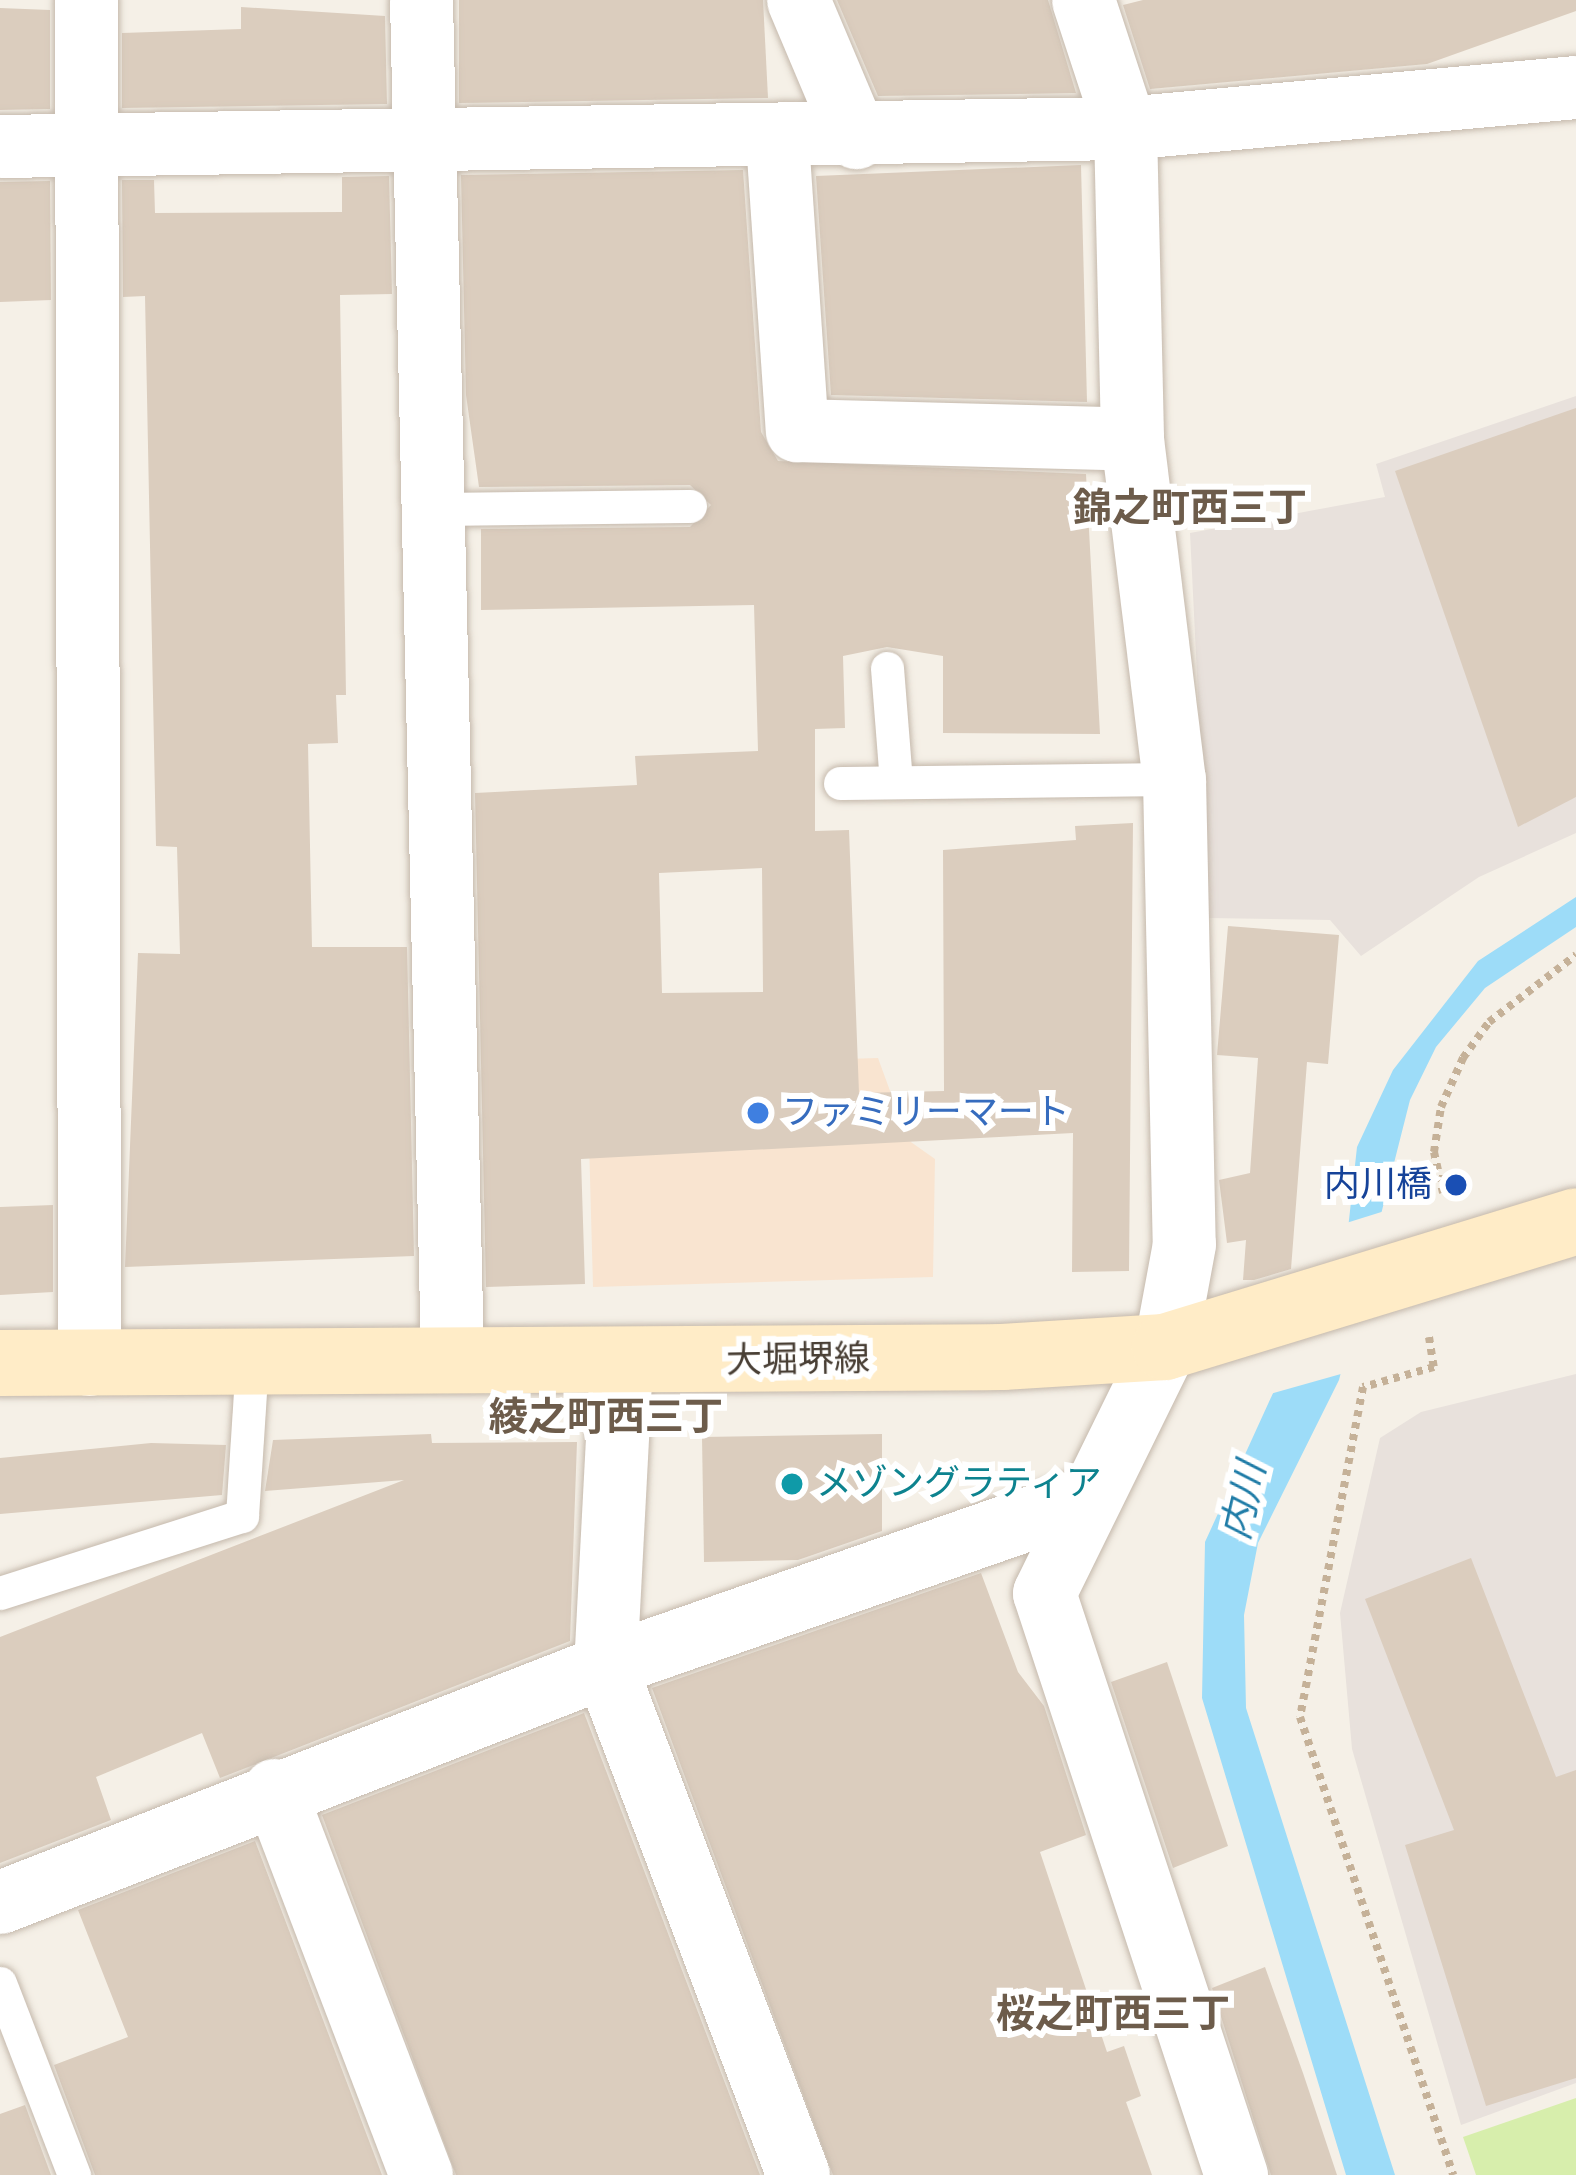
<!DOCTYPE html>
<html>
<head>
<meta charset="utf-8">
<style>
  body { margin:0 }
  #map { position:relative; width:1576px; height:2175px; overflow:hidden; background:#f5f0e7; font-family:Karla,"Noto Sans JP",sans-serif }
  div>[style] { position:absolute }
  .commercial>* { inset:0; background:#f9e4d0 }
  .industrial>* { inset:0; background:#e8e1dc }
  .green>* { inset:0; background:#d7eeac }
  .water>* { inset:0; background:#9ddcf8 }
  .pier>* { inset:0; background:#f5f0e7 }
  .building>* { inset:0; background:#dbcdbe }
  .path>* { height:8px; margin-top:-4px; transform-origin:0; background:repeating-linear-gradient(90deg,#c5b198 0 6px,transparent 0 12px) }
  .roads { filter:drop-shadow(0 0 3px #c5b9ac) drop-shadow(0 0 3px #c5b9ac) }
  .lane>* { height:33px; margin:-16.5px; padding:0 16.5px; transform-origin:16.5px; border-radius:16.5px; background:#fff }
  .street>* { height:63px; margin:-31.5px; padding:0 31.5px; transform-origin:31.5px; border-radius:31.5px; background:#fff }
  .secondary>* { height:66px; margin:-33px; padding:0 33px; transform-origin:33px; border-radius:33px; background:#ffecc7 }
  .dots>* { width:33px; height:33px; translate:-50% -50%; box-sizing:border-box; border:6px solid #fff; border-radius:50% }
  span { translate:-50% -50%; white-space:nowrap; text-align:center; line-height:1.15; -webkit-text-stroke:12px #fff; paint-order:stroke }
  .shop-label { font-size:36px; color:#366cbe }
  .left { translate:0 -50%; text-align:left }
  .transit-label { font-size:36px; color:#164399 }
  .right { translate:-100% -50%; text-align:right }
  .street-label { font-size:36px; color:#493f35 }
  .culture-label { font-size:36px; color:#0d838f }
  .neighbourhood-label { font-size:39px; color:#6d5c4b; font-weight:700 }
  .water-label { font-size:39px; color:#1f7ca7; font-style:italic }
</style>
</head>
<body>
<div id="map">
  <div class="commercial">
    <i style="clip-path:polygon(878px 1058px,908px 1140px,935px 1159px,933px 1277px,593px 1287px,587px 1067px)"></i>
  </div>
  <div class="industrial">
    <i style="clip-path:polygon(1576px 396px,1576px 833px,1479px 877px,1361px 956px,1330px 920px,1209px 918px,1190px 533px,1385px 497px,1376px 464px)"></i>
    <i style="clip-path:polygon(1576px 1374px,1576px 2083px,1461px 2125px,1352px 1749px,1340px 1613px,1380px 1438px,1421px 1412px)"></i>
  </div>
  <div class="green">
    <i style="clip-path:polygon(1576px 2098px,1576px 2175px,1476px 2175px,1463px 2137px)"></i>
  </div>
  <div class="water">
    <i style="clip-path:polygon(1576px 897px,1576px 927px,1485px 988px,1436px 1047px,1410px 1100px,1339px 1380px,1258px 1543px,1244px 1615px,1246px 1708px,1395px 2175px,1346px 2175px,1202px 1698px,1205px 1542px,1348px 1229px,1357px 1147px,1393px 1070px,1478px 961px)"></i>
  </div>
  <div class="pier">
    <i style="clip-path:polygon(1391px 1209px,1348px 1372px,1259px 1397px,1343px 1224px)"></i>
  </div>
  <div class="building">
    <i style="clip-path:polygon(459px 0,763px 0,768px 98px,459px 103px)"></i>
    <i style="clip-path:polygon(837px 0,1048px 0,1076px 93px,878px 96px)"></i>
    <i style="clip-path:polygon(1143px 0,1576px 0,1576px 11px,1427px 64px,1150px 89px,1123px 5px)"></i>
    <i style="clip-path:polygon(241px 7px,385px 16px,387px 104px,122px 108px,122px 33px,241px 29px)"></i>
    <i style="clip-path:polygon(0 8px,50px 10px,50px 109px,0 110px)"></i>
    <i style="clip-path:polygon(1081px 165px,1087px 402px,831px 395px,816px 176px)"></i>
    <i style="clip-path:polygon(evenodd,743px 170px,761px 432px,778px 461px,1086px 474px,1100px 734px,943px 733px,943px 656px,887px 647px,843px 656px,845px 728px,815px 729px,815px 831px,849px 830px,859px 1093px,944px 1091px,943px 850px,1076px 840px,1075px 826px,1133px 823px,1129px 1271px,1072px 1272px,1073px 1133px,581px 1159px,585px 1284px,486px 1287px,475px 793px,637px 785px,635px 756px,758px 751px,754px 605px,481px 610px,481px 529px,690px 527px,711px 505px,690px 485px,479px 487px,466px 395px,461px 175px,743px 170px,762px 868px,763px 992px,662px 993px,659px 873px,762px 868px)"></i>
    <i style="clip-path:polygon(389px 176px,392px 294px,340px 295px,346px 695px,336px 695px,338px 743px,308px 744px,312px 947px,407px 947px,414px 1256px,125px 1267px,138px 953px,180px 954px,177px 847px,156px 846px,145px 296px,123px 297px,122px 180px,154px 180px,155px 213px,342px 212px,342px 177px)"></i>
    <i style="clip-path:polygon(50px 181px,51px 300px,0 302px,0 182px)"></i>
    <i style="clip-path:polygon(1576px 408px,1576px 797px,1518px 827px,1395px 471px)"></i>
    <i style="clip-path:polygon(1228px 926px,1339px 935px,1328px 1064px,1307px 1062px,1291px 1269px,1254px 1280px,1243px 1280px,1246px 1240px,1227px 1243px,1219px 1180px,1250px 1173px,1258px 1058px,1217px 1055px)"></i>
    <i style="clip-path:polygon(53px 1205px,53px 1292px,0 1295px,0 1207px)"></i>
    <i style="clip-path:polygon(431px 1434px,432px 1443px,577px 1442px,570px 1641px,220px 1778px,202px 1733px,96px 1777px,111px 1820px,0 1863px,0 1637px,404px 1480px,265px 1491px,273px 1440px)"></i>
    <i style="clip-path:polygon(882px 1434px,882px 1531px,798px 1560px,704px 1562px,702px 1437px)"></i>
    <i style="clip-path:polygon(151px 1443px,226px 1445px,222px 1495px,0 1514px,0 1458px)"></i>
    <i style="clip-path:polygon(1471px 1558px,1556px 1777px,1576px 1770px,1576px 2078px,1486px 2106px,1405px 1845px,1454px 1830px,1365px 1599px)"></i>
    <i style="clip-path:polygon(981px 1573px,1018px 1672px,1044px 1706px,1086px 1835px,1040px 1852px,1107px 2052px,1124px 2046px,1141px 2096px,1126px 2102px,1152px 2175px,833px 2175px,652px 1688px)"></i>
    <i style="clip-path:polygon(1167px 1662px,1228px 1846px,1173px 1868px,1111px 1682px)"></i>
    <i style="clip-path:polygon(584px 1713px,760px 2175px,456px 2175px,322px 1815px)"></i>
    <i style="clip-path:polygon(255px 1841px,382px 2175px,95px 2175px,54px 2065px,128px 2037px,78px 1910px)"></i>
    <i style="clip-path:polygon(1265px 1967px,1303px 2073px,1337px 2175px,1271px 2175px,1212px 1988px)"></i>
    <i style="clip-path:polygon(25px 2105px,51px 2175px,0 2175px,0 2114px)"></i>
  </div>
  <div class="path">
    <i style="left:1443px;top:1193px;width:42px;rotate:-102.4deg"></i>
    <i style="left:1434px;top:1152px;width:46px;rotate:-81.2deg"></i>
    <i style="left:1441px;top:1107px;width:54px;rotate:-65.8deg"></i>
    <i style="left:1463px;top:1058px;width:44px;rotate:-54.2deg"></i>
    <i style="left:1489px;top:1022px;width:110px;rotate:-37.6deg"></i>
    <i style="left:1429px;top:1337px;width:30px;rotate:81deg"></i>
    <i style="left:1434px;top:1367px;width:74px;rotate:164.3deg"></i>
    <i style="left:1363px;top:1387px;width:336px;rotate:100.8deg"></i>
    <i style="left:1300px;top:1717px;width:483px;rotate:71.5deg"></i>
  </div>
  <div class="roads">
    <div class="lane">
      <i style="left:434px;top:509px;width:256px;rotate:-0.7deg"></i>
      <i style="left:887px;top:668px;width:114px;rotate:85.5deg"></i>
      <i style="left:840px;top:783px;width:334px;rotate:-0.7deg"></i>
      <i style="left:0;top:1593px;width:254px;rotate:-17.7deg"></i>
      <i style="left:242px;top:1516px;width:155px;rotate:-86.3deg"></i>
      <i style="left:0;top:1983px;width:206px;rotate:68.9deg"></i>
    </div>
    <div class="street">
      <i style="left:86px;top:0;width:1364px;rotate:89.87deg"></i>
      <i style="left:421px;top:0;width:1357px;rotate:88.69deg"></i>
      <i style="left:798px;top:0;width:149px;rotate:67.1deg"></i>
      <i style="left:1083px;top:0;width:135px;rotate:71.8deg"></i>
      <i style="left:1125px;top:128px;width:311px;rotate:88.7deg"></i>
      <i style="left:1132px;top:439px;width:343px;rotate:83deg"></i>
      <i style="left:1174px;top:779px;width:465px;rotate:88.8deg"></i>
      <i style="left:1184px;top:1244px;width:105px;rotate:100.5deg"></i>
      <i style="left:1165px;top:1347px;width:274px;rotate:116.2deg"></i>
      <i style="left:1044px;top:1593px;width:613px;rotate:71.74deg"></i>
      <i style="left:777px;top:140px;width:291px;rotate:86.1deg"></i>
      <i style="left:797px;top:430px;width:335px;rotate:1.5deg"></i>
      <i style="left:0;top:146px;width:1125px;rotate:-0.92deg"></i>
      <i style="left:1125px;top:128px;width:453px;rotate:-5.2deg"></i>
      <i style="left:621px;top:1362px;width:304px;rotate:93deg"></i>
      <i style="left:605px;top:1666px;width:544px;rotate:69.23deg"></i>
      <i style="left:274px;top:1790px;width:412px;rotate:69.1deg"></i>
      <i style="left:0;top:1902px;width:649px;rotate:-21.31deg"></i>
      <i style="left:605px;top:1666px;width:514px;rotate:-19.21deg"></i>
    </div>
    <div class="secondary">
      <i style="left:0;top:1363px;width:1002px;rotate:-0.34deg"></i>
      <i style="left:1002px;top:1357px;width:163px;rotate:-3.5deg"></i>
      <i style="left:1165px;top:1347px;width:430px;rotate:-17deg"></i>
    </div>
  </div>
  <div class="dots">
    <i style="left:758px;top:1113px;background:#3f7fe0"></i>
    <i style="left:1456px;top:1185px;background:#1a4fb4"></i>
    <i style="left:792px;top:1484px;background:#0f9aa8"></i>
  </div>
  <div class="shop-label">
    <span class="left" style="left:782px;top:1113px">ファミリーマート</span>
  </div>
  <div class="transit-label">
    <span class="right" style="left:1432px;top:1185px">内川橋</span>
  </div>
  <div class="street-label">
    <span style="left:798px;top:1360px;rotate:-1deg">大堀堺線</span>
  </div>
  <div class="culture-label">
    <span class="left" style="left:816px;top:1484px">メゾングラティア</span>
  </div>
  <div class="neighbourhood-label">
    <span style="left:1190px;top:508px">錦之町西三丁</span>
    <span style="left:606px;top:1417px">綾之町西三丁</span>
    <span style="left:1113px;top:2014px">桜之町西三丁</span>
  </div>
  <div class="water-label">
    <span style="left:1244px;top:1501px;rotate:-77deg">内川</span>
  </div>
</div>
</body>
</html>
